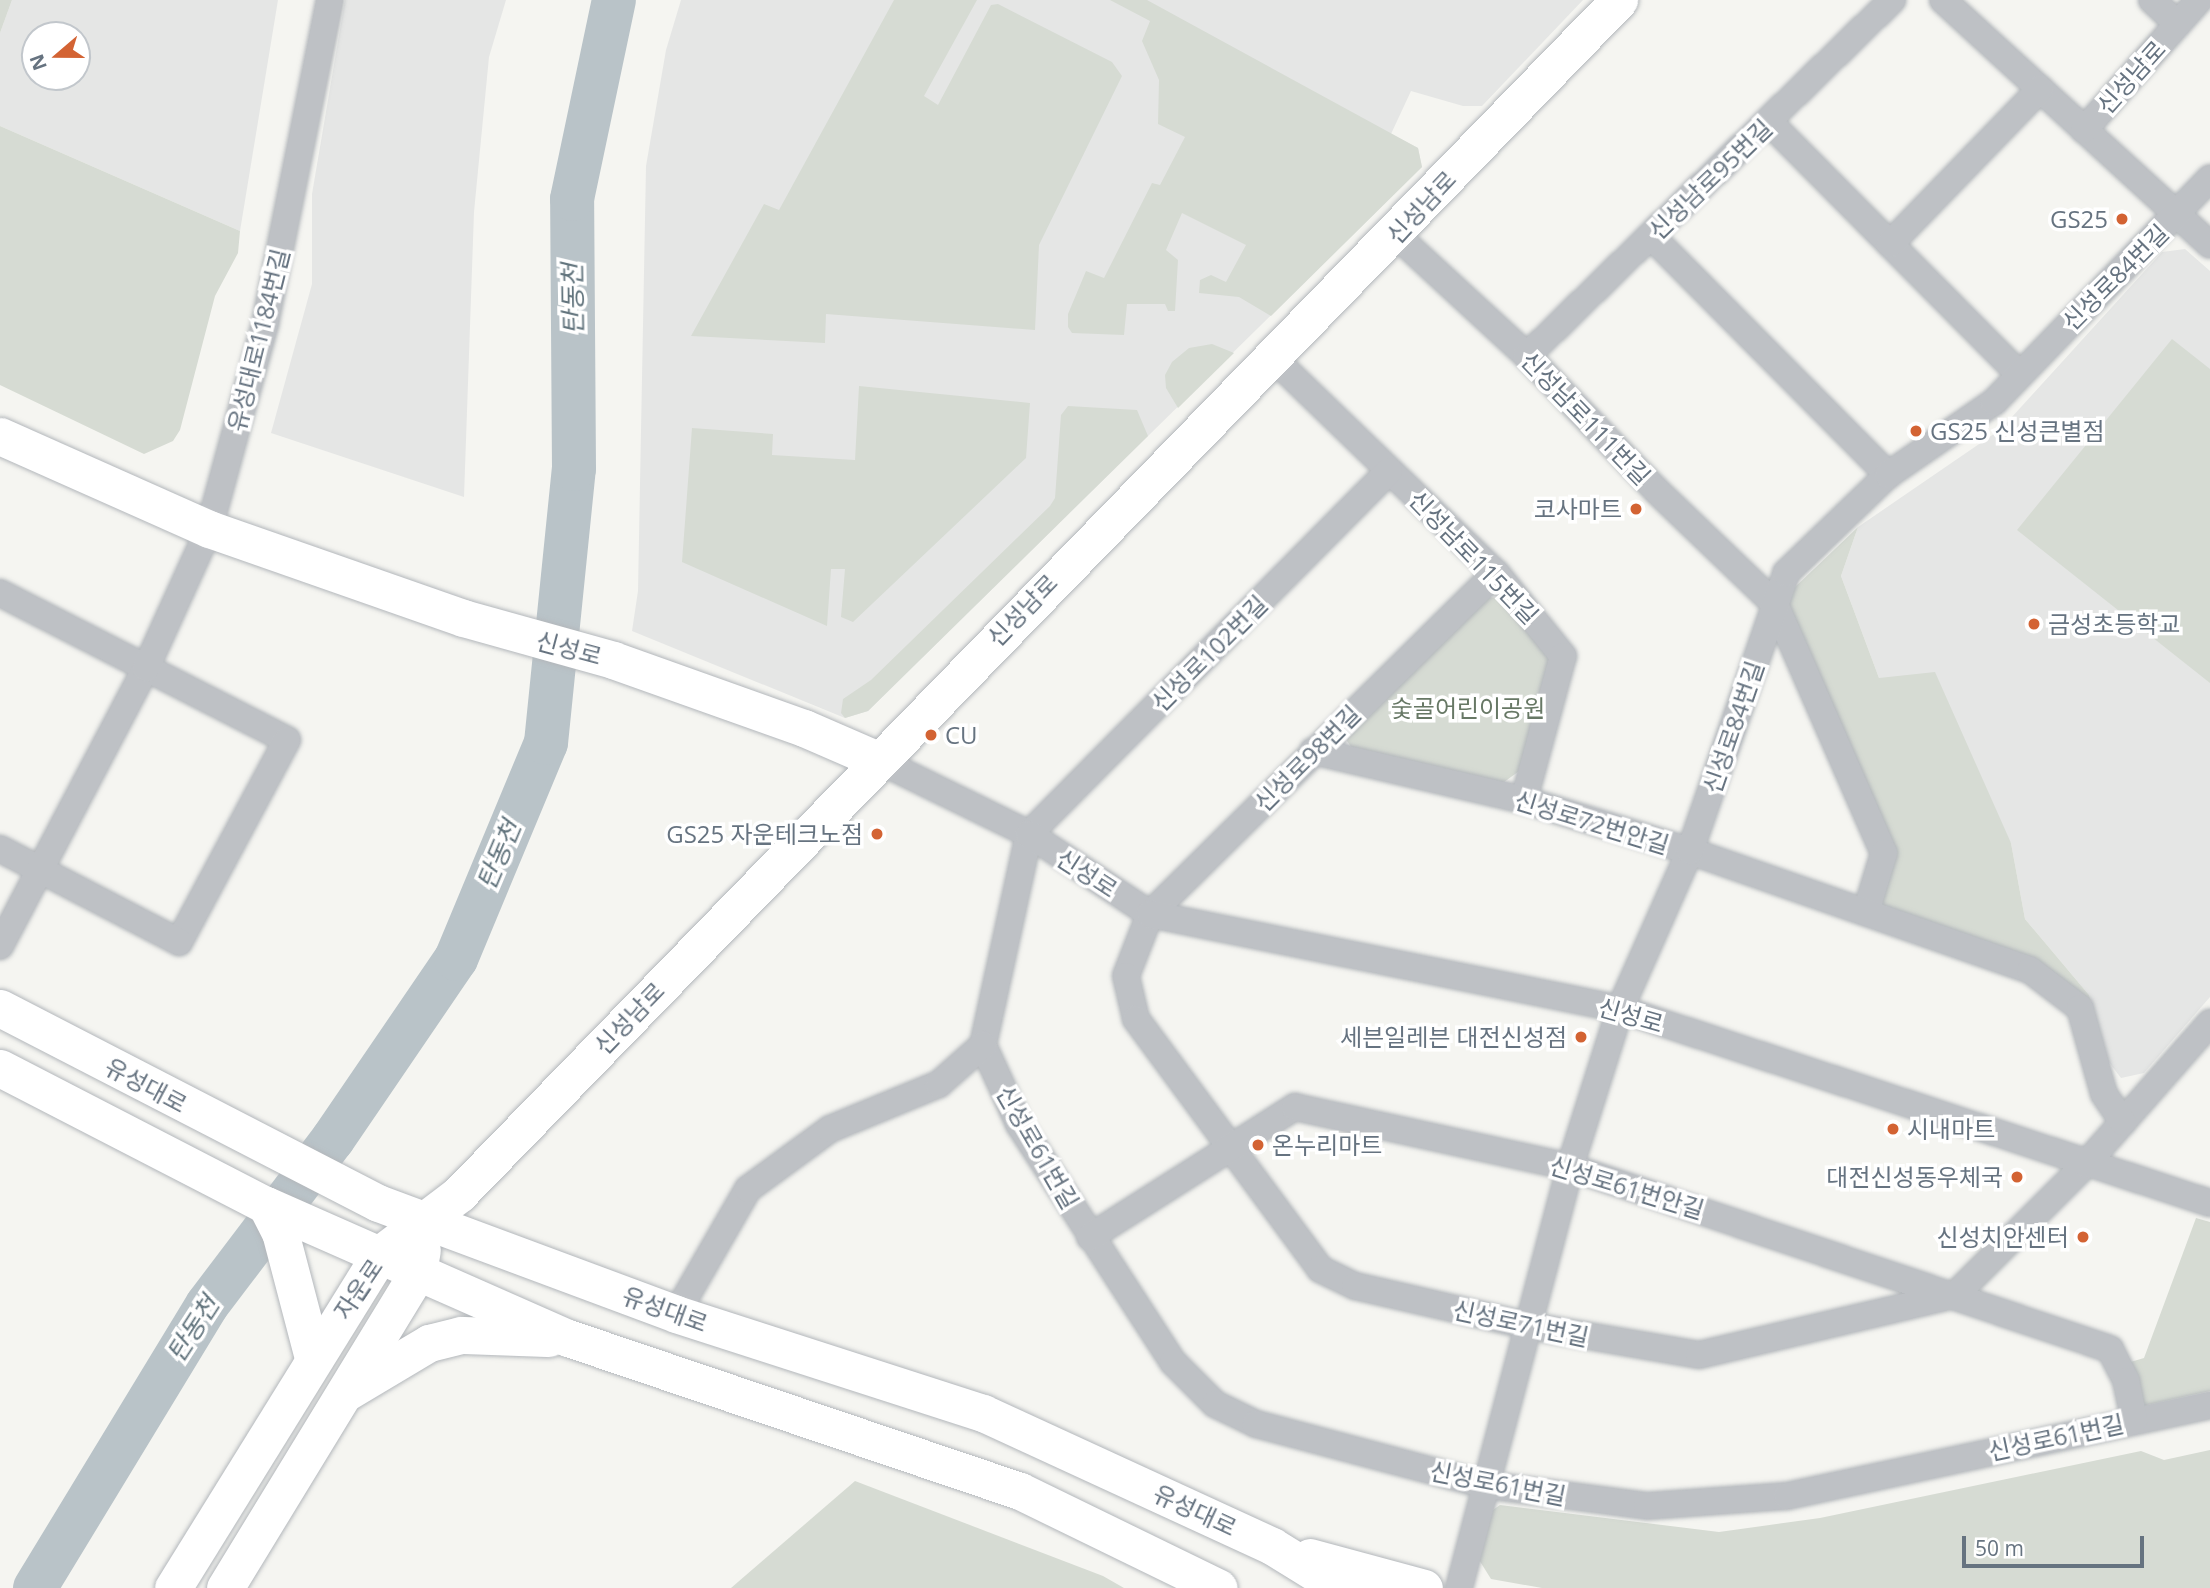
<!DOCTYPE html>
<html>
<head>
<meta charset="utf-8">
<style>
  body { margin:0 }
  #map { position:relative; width:2210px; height:1588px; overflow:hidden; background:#f5f5f1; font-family:"Open Sans","Noto Sans KR",sans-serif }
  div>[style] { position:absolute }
  .built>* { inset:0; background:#e5e6e5 }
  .green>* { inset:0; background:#d6dbd3 }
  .river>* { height:44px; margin:-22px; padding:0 22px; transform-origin:22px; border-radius:22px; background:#b9c3c8 }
  .roads { filter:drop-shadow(0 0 2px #b3b7bb) drop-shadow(0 0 2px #b3b7bb) }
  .street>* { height:26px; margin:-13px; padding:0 13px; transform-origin:13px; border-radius:13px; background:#bec1c5 }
  .secondary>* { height:37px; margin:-18.5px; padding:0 18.5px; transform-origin:18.5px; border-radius:18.5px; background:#fff }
  .dots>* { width:19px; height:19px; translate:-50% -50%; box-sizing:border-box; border:4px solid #fff; border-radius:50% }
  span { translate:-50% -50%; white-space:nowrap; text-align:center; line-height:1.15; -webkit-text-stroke:7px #fff; paint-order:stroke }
  .street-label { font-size:24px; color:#667380 }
  .poi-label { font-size:24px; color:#667380 }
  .right { translate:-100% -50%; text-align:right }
  .left { translate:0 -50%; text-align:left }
  .park-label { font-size:24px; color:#677865 }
  .water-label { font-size:26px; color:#62747d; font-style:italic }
  .north { position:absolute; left:21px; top:21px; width:70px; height:70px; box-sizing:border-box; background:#fff; border:2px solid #c2c7cc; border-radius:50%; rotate:250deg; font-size:19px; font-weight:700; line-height:28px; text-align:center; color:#667380 }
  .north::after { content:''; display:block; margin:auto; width:24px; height:32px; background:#d36333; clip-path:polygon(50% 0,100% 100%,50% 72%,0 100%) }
  .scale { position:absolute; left:1962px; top:1536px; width:182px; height:32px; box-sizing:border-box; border:4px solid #667380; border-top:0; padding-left:9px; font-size:21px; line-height:24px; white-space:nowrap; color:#667380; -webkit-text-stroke:5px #fff; paint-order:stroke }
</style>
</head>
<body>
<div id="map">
  <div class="built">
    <i style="clip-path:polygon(evenodd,12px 0,278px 0,240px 231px,0 126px,0 33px,12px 0,35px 35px,77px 35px,77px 77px,35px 77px,35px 35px)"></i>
    <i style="clip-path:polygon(345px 0,506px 0,489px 57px,474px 212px,464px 497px,271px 433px,312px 284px,312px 194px)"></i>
    <i style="clip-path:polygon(681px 0,1583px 0,1482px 106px,1463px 106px,1411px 91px,1391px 134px,1418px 148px,1422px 167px,868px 711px,845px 718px,632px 631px,638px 591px,646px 166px,666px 50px)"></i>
    <i style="clip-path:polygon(2185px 249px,2210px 271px,2210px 997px,2144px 1073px,2121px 1078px,2105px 1057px,2089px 995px,2025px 919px,2011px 843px,1879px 678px,1841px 576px,1858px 527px,2001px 429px,2162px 252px)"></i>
  </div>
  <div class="green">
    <i style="clip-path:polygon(0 0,12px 0,0 33px)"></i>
    <i style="clip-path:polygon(894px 0,977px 0,924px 96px,938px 105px,991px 5px,998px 4px,1112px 62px,1122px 76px,1039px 245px,1035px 330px,826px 314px,825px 343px,691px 336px,764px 204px,779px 210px)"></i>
    <i style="clip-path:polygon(1110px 0,1147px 0,1418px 148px,1422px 167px,1271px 316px,1239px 297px,1199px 293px,1200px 280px,1211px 275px,1226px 282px,1246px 245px,1182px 213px,1166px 250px,1178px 260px,1175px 311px,1168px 311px,1165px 304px,1127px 304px,1124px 335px,1072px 333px,1068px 327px,1068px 314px,1086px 271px,1104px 278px,1152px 183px,1160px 185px,1185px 137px,1158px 124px,1159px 80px,1142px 41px,1150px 21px)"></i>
    <i style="clip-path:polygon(0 126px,240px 231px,238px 253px,215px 296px,180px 430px,173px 441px,144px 454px,0 385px)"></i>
    <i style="clip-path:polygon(2172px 339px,2210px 369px,2210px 683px,2017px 530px)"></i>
    <i style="clip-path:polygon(1212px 344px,1234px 353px,1178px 408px,1166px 388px,1165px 375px,1172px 362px,1189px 348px)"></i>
    <i style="clip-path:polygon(859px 386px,1030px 403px,1026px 458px,853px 622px,841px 617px,845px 569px,831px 569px,827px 626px,682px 562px,692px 428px,773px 434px,772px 455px,855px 460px)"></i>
    <i style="clip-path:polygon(1068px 406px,1137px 410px,1148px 436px,868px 711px,845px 718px,841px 713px,843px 699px,871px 680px,1050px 506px,1055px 498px,1061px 415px)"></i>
    <i style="clip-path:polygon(1858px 527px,1841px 576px,1879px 678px,1935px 672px,2011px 843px,2025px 919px,2089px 995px,2105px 1057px,2082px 1002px,1886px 910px,1879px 895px,1893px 851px,1787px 604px,1793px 589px)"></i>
    <i style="clip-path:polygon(1484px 597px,1502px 598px,1552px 659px,1522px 769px,1500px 785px,1354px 751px,1347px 741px,1349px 730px)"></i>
    <i style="clip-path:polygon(2196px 1218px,2210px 1222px,2210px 1391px,2138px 1407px,2127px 1363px,2144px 1358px)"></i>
    <i style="clip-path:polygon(2210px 1450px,2210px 1588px,1542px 1588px,1491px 1579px,1476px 1555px,1487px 1514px,1500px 1505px,1719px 1532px,1820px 1518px,2141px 1451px,2164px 1460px)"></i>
    <i style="clip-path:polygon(855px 1481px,1103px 1576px,1124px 1588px,731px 1588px)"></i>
  </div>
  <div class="river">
    <i style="left:35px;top:1588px;width:331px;rotate:-58.7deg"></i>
    <i style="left:207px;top:1305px;width:208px;rotate:-52.8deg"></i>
    <i style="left:333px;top:1139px;width:218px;rotate:-55.7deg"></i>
    <i style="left:456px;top:959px;width:234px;rotate:-67.4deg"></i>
    <i style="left:546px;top:743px;width:275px;rotate:-84.2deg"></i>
    <i style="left:574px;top:469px;width:270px;rotate:-90.4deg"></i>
    <i style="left:572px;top:199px;width:203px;rotate:-78.1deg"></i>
  </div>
  <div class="roads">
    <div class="street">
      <i style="left:1943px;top:0;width:362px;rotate:42.5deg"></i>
      <i style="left:2152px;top:0;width:35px;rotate:43deg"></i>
      <i style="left:1769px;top:122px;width:355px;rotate:45.2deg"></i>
      <i style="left:2084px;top:130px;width:174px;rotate:-48.5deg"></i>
      <i style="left:1395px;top:234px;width:180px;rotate:42.7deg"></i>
      <i style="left:1527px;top:356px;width:187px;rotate:46.1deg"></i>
      <i style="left:1657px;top:491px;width:163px;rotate:43.8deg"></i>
      <i style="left:1775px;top:604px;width:272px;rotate:66.4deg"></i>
      <i style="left:1884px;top:853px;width:62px;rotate:107deg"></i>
      <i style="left:1651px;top:236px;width:337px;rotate:45.2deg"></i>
      <i style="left:1890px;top:244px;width:216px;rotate:-45.9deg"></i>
      <i style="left:1527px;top:356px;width:510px;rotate:-44.28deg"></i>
      <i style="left:1273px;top:358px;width:310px;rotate:44deg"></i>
      <i style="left:1496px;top:573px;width:107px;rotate:51.1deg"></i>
      <i style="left:1563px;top:656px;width:149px;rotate:105.2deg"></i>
      <i style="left:1389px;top:471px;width:511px;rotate:134.76deg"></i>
      <i style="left:1029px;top:834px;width:216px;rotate:102.3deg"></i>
      <i style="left:983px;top:1045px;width:87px;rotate:65.5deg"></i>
      <i style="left:1019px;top:1124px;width:283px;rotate:57.1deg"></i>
      <i style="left:1173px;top:1362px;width:59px;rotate:45deg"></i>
      <i style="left:1215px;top:1404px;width:46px;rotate:26deg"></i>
      <i style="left:1256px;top:1424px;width:238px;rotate:14.9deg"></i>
      <i style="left:1486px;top:1485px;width:162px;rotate:7.4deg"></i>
      <i style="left:1647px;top:1506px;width:140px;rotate:-4.1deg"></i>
      <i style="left:1787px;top:1496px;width:433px;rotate:-12.1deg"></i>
      <i style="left:1496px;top:573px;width:486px;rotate:135.4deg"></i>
      <i style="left:1150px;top:914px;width:66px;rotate:111.2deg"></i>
      <i style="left:1126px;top:976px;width:44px;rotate:76.9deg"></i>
      <i style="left:1136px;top:1019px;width:310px;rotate:53.6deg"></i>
      <i style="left:1320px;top:1269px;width:39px;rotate:26deg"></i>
      <i style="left:1355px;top:1286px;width:180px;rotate:12.9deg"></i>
      <i style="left:1530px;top:1326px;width:171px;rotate:9.7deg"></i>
      <i style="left:1699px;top:1355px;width:263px;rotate:-13.2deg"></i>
      <i style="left:1955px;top:1295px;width:185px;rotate:-45deg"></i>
      <i style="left:2086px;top:1164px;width:188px;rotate:-48.7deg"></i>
      <i style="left:0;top:593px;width:322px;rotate:27.1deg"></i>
      <i style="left:287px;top:740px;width:229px;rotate:118.1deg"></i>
      <i style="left:179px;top:942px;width:202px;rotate:-152.5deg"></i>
      <i style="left:1313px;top:751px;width:217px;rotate:13.1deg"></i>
      <i style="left:1524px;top:800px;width:174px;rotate:17.1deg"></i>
      <i style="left:1690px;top:851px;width:360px;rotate:19.3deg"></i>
      <i style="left:2030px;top:970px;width:63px;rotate:37.2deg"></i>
      <i style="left:2080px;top:1008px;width:89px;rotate:74.4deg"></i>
      <i style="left:2104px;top:1094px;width:34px;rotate:56deg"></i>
      <i style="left:878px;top:760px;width:168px;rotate:26.1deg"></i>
      <i style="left:1029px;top:834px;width:145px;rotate:33.5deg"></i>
      <i style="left:1150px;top:914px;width:480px;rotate:11.4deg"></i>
      <i style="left:1620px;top:1009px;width:621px;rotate:18.2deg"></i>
      <i style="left:0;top:946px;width:314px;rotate:-62.3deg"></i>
      <i style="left:146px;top:668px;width:153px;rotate:-65.6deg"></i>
      <i style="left:209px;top:529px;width:213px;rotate:-74.7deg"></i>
      <i style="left:265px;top:324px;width:330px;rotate:-78.7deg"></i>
      <i style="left:1090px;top:1237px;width:243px;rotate:-32.4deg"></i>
      <i style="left:1295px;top:1107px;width:281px;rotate:12.3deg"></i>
      <i style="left:1570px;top:1167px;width:570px;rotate:18.63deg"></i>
      <i style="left:2110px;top:1349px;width:36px;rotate:63deg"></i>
      <i style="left:2126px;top:1381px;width:40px;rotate:78deg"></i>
      <i style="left:676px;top:1314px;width:144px;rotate:-60.1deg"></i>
      <i style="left:748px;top:1189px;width:102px;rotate:-36.2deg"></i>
      <i style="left:830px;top:1129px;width:118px;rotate:-22.4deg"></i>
      <i style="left:939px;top:1084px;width:59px;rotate:-41.6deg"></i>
      <i style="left:1459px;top:1588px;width:435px;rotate:-75.2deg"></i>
      <i style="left:1570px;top:1167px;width:166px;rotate:-72.4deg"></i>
      <i style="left:1620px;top:1009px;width:173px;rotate:-66.1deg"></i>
      <i style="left:1690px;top:851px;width:294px;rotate:-70.9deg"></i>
      <i style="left:1786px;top:573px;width:141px;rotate:-43.9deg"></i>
      <i style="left:1888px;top:475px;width:129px;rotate:-34.6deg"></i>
      <i style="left:1994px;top:402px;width:311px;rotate:-46deg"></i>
    </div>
    <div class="secondary">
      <i style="left:0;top:436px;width:229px;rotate:24deg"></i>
      <i style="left:209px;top:529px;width:269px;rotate:19.3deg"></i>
      <i style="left:463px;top:618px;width:156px;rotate:15.6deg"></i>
      <i style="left:613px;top:660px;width:203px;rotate:19.6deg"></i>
      <i style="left:804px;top:728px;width:81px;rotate:23.4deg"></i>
      <i style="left:0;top:1008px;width:425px;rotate:27.3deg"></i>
      <i style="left:378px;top:1203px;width:318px;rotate:20.4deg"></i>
      <i style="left:676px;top:1314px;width:323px;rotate:17.9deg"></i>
      <i style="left:983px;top:1413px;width:318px;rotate:24.7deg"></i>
      <i style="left:1272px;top:1546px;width:80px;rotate:31.7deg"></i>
      <i style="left:0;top:1068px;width:299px;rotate:27.3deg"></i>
      <i style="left:266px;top:1205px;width:330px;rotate:23.8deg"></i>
      <i style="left:568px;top:1338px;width:477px;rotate:18.7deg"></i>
      <i style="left:1020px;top:1491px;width:221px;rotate:26deg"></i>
      <i style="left:266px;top:1205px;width:30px;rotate:63deg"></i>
      <i style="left:280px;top:1232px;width:130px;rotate:75.3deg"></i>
      <i style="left:345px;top:1393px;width:98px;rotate:-30.8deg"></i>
      <i style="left:429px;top:1343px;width:33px;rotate:-14deg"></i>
      <i style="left:461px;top:1335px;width:88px;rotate:2deg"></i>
      <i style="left:1310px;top:1557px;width:118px;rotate:15.2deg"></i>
      <i style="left:173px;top:1588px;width:393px;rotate:-58.2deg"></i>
      <i style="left:380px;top:1254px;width:99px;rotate:-37.2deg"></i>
      <i style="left:459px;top:1194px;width:1665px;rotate:-45.83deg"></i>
      <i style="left:225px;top:1588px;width:370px;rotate:-58.6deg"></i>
      <i style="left:418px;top:1272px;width:22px;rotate:-80deg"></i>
    </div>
  </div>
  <div class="dots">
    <i style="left:2122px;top:219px;background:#d36333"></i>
    <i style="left:1916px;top:431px;background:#d36333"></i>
    <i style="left:1636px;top:509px;background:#d36333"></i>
    <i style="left:2034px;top:624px;background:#d36333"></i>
    <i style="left:931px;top:735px;background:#d36333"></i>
    <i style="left:877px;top:834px;background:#d36333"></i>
    <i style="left:1581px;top:1037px;background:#d36333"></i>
    <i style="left:1893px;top:1129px;background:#d36333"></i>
    <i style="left:1258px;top:1145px;background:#d36333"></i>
    <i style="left:2017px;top:1177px;background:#d36333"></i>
    <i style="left:2083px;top:1237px;background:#d36333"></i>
  </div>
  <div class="street-label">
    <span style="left:2131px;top:77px;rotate:-48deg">신성남로</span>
    <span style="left:1710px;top:179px;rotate:-44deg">신성남로95번길</span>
    <span style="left:1421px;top:207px;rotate:-47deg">신성남로</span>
    <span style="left:2115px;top:277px;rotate:-45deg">신성로84번길</span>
    <span style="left:258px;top:340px;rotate:-76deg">유성대로1184번길</span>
    <span style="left:1586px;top:418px;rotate:46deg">신성남로111번길</span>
    <span style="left:1474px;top:557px;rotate:46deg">신성남로115번길</span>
    <span style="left:1022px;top:610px;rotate:-46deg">신성남로</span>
    <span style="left:569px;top:648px;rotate:15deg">신성로</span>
    <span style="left:1209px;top:653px;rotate:-45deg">신성로102번길</span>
    <span style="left:1733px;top:727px;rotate:-71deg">신성로84번길</span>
    <span style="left:1307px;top:758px;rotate:-45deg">신성로98번길</span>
    <span style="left:1592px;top:822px;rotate:17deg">신성로72번안길</span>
    <span style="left:1087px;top:873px;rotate:33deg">신성로</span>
    <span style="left:1631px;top:1015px;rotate:16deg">신성로</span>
    <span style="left:629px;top:1018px;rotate:-46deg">신성남로</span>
    <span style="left:146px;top:1085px;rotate:28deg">유성대로</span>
    <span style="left:1038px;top:1147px;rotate:60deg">신성로61번길</span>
    <span style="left:1627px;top:1187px;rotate:17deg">신성로61번안길</span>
    <span style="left:358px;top:1289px;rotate:-56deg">자운로</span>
    <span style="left:665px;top:1309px;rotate:20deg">유성대로</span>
    <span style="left:1521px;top:1323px;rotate:12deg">신성로71번길</span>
    <span style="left:2056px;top:1437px;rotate:-12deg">신성로61번길</span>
    <span style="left:1498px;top:1483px;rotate:11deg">신성로61번길</span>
    <span style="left:1195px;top:1510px;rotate:25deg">유성대로</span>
  </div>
  <div class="poi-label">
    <span class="right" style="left:2108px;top:219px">GS25</span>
    <span class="left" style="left:1930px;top:431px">GS25 신성큰별점</span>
    <span class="right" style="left:1622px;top:509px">코사마트</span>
    <span class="left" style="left:2048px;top:624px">금성초등학교</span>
    <span class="left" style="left:945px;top:735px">CU</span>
    <span class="right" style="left:863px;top:834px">GS25 자운테크노점</span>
    <span class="right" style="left:1567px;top:1037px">세븐일레븐 대전신성점</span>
    <span class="left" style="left:1907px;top:1129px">시내마트</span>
    <span class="left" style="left:1272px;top:1145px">온누리마트</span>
    <span class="right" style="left:2003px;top:1177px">대전신성동우체국</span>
    <span class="right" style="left:2069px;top:1237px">신성치안센터</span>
  </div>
  <div class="park-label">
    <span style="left:1468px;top:708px">숯골어린이공원</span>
  </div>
  <div class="water-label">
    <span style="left:573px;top:299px;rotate:-91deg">탄동천</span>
    <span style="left:499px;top:855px;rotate:-67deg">탄동천</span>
    <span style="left:193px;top:1329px;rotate:-57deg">탄동천</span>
  </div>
  <div class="north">N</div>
  <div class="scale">50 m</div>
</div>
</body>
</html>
